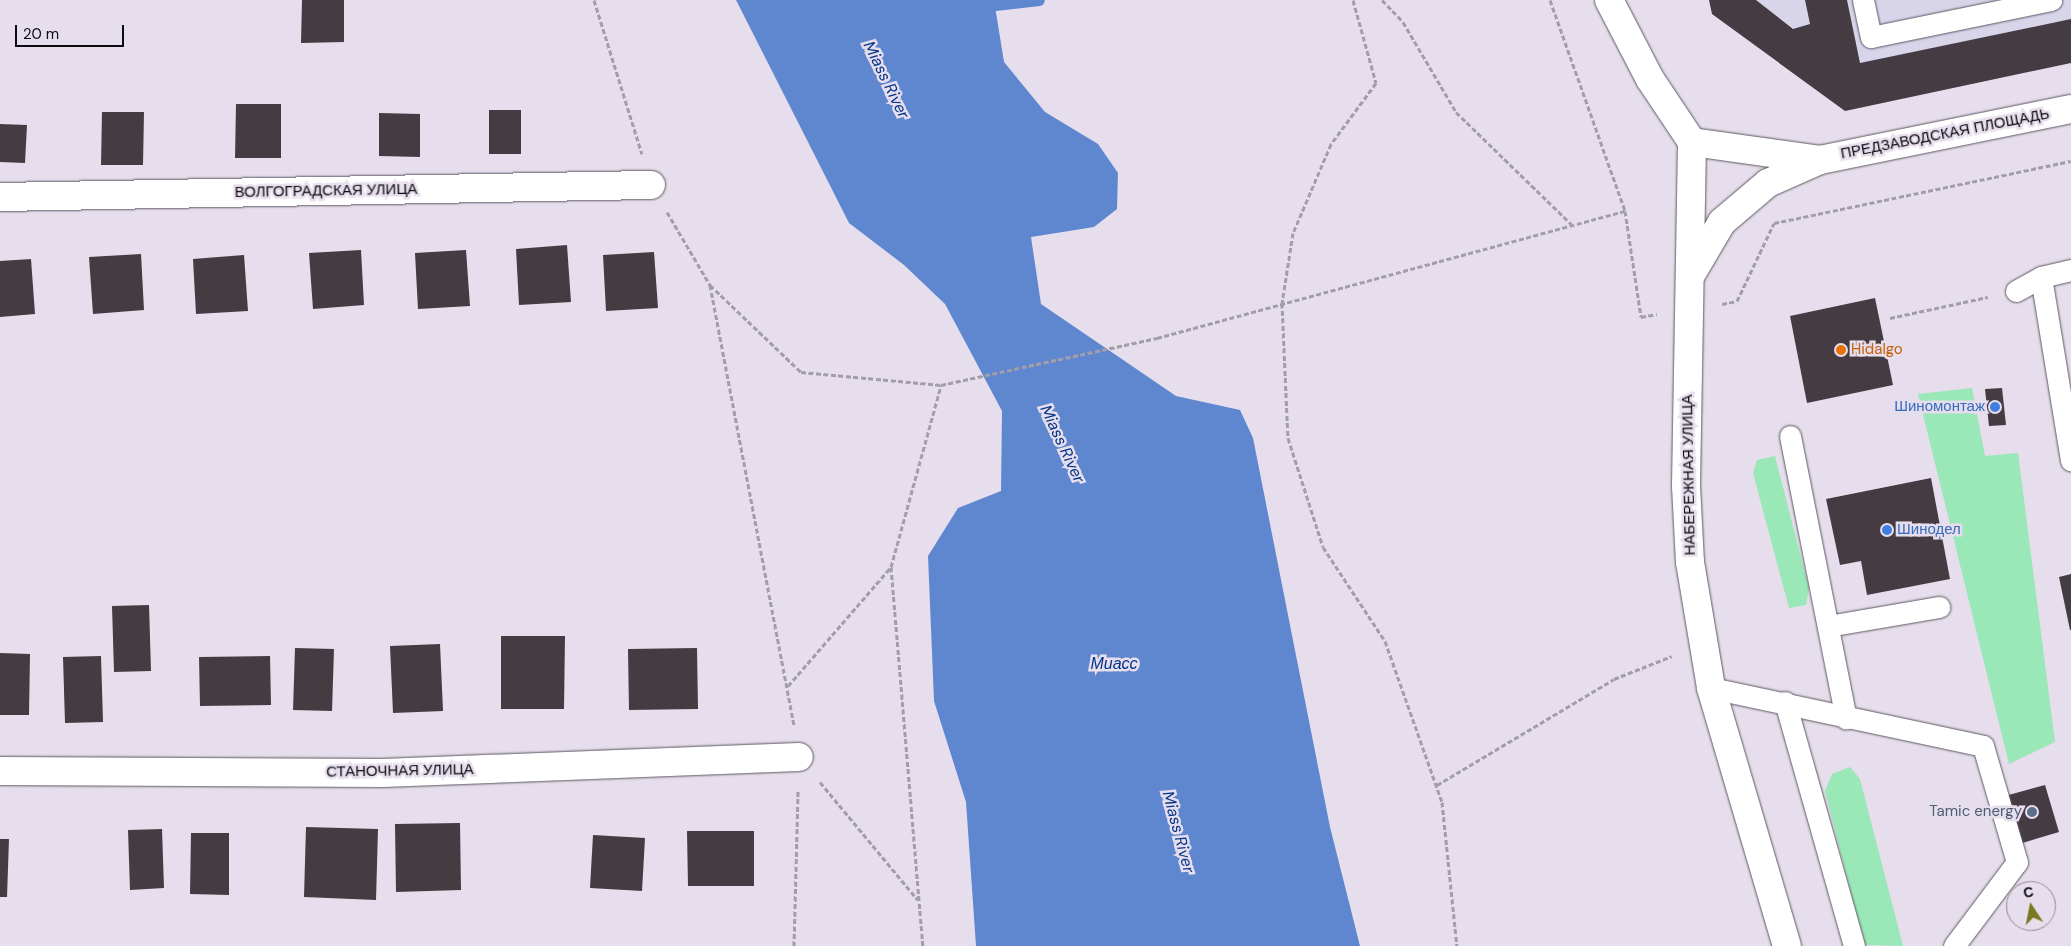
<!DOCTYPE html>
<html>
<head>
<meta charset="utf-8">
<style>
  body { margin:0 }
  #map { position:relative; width:2071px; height:946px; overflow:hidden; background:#e6deec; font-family:"DM Sans",sans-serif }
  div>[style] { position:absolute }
  .industrial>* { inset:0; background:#d8d5eb }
  .green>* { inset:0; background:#9ae7b7 }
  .water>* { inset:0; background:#5e87d0 }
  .stream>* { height:11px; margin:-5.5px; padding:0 5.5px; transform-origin:5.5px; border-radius:5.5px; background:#5e87d0 }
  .building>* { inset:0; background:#453b42 }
  .path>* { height:3px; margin-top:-1.5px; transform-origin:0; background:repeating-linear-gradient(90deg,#a39da8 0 5px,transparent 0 7.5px) }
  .roads { filter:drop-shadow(0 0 1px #5d5762) drop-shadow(0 0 1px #5d5762) }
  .lane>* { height:21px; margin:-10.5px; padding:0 10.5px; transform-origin:10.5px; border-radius:10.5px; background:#fff }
  .street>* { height:28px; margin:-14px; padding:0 14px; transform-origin:14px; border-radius:14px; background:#fff }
  .secondary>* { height:28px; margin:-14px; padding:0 14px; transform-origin:14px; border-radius:14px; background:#fff }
  .primary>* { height:28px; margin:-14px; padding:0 14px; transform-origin:14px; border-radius:14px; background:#fff }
  .dots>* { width:14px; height:14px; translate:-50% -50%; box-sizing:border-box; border:2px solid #e6deec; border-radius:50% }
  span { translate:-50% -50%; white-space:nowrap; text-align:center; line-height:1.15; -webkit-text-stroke:5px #e6deec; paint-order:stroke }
  .street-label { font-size:15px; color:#0e0b10 }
  .food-label { font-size:15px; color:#c56008 }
  .left { translate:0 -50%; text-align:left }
  .shop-label { font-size:15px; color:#366cbe }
  .right { translate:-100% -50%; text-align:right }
  .service-label { font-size:15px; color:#4e5e75 }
  .water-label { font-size:16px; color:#05368b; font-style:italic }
  .north { position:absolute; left:2006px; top:881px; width:50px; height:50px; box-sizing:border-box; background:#e6deec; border:1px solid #908a94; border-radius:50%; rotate:349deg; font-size:14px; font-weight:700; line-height:20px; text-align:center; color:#0e0b10 }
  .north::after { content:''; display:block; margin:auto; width:18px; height:22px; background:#7b7920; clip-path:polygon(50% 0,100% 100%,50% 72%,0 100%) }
  .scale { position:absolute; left:15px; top:25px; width:109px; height:22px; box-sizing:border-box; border:2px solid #0e0b10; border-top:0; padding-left:6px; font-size:15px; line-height:18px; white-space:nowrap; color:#0e0b10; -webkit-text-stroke:4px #e6deec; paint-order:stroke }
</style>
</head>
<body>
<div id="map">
  <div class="industrial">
    <i style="clip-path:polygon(1709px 0,2071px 0,2071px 63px,1845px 111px,1712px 14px)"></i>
  </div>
  <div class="green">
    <i style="clip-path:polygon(1972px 388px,1985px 456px,2018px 453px,2055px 742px,2009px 764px,1918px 394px)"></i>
    <i style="clip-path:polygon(1775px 456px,1809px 588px,1806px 605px,1789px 608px,1753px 473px,1757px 460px)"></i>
    <i style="clip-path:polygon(1850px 767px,1860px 779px,1903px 946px,1864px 945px,1825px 791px,1832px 774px)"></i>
  </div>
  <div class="water">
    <i style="clip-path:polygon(736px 0,994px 0,1004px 62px,1045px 112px,1098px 144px,1118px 173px,1117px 209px,1094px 227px,1031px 237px,1041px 304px,1176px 396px,1240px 410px,1253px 438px,1330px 827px,1360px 946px,976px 946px,966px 802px,934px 701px,928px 556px,958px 508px,1001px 491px,1002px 411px,945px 304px,904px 265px,849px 223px)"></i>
  </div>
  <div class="stream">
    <i style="left:995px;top:5px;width:44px;rotate:-6.5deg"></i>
  </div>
  <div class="building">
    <i style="clip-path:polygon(302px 0,344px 0,344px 42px,301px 43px)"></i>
    <i style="clip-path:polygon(1709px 0,1756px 0,1793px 29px,1810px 24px,1805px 0,1847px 0,1860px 63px,2071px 19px,2071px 63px,1845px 111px,1712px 14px)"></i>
    <i style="clip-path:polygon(236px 104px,281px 104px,281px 158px,235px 158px)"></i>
    <i style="clip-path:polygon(489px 110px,521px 110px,521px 154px,489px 154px)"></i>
    <i style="clip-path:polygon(102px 112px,144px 112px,143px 165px,101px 165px)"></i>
    <i style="clip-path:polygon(379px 113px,420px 114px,420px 157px,379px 156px)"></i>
    <i style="clip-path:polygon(0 124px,27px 125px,25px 163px,0 162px)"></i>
    <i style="clip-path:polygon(567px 245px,571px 302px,519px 305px,516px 249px)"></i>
    <i style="clip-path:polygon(361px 250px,364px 305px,313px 309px,309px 253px)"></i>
    <i style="clip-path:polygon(466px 250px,470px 306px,418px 309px,415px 253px)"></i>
    <i style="clip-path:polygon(654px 252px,658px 308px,606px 311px,603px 255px)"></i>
    <i style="clip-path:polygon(141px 254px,144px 310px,93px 314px,89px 257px)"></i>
    <i style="clip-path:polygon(244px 255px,248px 311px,196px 314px,193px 259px)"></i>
    <i style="clip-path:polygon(31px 259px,35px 314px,0 317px,0 261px)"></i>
    <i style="clip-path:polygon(1875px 298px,1893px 385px,1807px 403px,1790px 316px)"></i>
    <i style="clip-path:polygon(2002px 388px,2006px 425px,1989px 426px,1985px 389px)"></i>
    <i style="clip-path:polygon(1931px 478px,1950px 579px,1867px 595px,1861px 561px,1840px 565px,1826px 499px)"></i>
    <i style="clip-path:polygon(2071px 574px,2071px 630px,2070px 630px,2059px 577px)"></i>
    <i style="clip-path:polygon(149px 605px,151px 671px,114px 672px,112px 606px)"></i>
    <i style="clip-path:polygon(501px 636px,565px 636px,564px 709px,501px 709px)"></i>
    <i style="clip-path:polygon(440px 644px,443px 711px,393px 713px,390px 646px)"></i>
    <i style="clip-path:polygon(295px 648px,334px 649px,332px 711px,293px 710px)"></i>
    <i style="clip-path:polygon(697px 648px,698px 709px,629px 710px,628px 649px)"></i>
    <i style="clip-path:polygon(0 653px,30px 654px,29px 715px,0 715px)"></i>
    <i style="clip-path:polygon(101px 656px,103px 722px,65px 723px,63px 657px)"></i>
    <i style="clip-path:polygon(270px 656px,271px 705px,200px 706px,199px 657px)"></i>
    <i style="clip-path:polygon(2045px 785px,2059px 832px,2019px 844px,2005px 796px)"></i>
    <i style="clip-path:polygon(460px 823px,461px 890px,396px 892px,395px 824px)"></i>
    <i style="clip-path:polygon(306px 827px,378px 829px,376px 900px,304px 897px)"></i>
    <i style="clip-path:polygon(162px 829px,164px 888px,130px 890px,128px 830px)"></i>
    <i style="clip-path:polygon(687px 831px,754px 831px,754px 886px,688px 886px)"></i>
    <i style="clip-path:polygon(191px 833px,229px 833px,229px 895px,190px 894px)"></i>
    <i style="clip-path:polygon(593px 835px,645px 838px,642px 891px,590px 888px)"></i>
    <i style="clip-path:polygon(0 839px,9px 839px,7px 897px,0 897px)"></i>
  </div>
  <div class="path">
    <i style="left:594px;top:0;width:161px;rotate:72.7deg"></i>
    <i style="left:1353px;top:0;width:86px;rotate:74.5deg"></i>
    <i style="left:1376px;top:83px;width:76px;rotate:126.4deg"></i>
    <i style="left:1331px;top:144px;width:97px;rotate:113.1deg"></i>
    <i style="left:1293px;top:233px;width:71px;rotate:98.9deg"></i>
    <i style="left:1282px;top:303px;width:135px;rotate:87.5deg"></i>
    <i style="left:1288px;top:438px;width:114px;rotate:72.2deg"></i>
    <i style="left:1323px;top:547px;width:113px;rotate:56.6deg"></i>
    <i style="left:1385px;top:641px;width:171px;rotate:70.5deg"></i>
    <i style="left:1442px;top:802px;width:145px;rotate:84.1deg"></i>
    <i style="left:1382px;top:0;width:30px;rotate:46deg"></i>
    <i style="left:1403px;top:22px;width:104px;rotate:59.5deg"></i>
    <i style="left:1456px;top:112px;width:161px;rotate:44.2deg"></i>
    <i style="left:1550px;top:0;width:224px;rotate:70.4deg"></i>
    <i style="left:1625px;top:211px;width:107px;rotate:81.4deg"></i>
    <i style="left:1641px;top:317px;width:16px;rotate:-11deg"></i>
    <i style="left:667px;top:212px;width:85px;rotate:59.5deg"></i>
    <i style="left:710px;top:285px;width:449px;rotate:79.2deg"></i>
    <i style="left:710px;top:285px;width:126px;rotate:43.7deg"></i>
    <i style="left:801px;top:372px;width:141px;rotate:5.3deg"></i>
    <i style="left:941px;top:385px;width:221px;rotate:-12.3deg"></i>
    <i style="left:1157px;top:338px;width:485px;rotate:-15.2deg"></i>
    <i style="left:1722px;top:304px;width:15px;rotate:-11deg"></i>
    <i style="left:1737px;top:301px;width:86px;rotate:-64.6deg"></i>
    <i style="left:1774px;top:223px;width:303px;rotate:-11.8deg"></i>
    <i style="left:1890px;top:318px;width:100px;rotate:-12.1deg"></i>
    <i style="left:891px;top:567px;width:380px;rotate:85.2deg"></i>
    <i style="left:788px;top:686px;width:157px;rotate:-49.1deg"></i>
    <i style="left:891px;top:567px;width:189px;rotate:-74.6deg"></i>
    <i style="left:820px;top:782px;width:153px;rotate:50.3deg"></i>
    <i style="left:1437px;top:785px;width:206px;rotate:-30.9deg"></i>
    <i style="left:1614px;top:679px;width:62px;rotate:-21.6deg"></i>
    <i style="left:794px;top:946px;width:157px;rotate:-88.5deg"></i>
  </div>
  <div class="roads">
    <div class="lane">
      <i style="left:1863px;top:0;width:38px;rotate:78deg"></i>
      <i style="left:1871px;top:37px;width:184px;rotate:-11.6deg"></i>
      <i style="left:2071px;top:270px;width:31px;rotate:167deg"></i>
      <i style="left:2041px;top:277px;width:186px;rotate:80.7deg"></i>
      <i style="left:2016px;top:291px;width:29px;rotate:-29deg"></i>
      <i style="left:1790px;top:436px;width:288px;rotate:78.8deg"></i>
      <i style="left:1828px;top:626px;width:113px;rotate:-9.7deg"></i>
      <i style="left:1711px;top:688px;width:278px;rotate:12deg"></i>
      <i style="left:1983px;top:746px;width:121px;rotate:73.7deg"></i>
      <i style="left:2017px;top:862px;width:105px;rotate:126.9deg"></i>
      <i style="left:1785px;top:702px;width:254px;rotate:74.2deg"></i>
    </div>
    <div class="street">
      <i style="left:0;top:197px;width:651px;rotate:-1.06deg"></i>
      <i style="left:0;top:771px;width:383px;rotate:0.3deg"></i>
      <i style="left:383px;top:773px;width:416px;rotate:-2.2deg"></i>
    </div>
    <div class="secondary">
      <i style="left:1692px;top:142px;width:344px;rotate:91deg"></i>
      <i style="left:1686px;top:486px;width:76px;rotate:87deg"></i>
      <i style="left:1690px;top:562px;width:128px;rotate:80.5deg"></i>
      <i style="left:1711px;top:688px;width:269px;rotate:73.6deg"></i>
      <i style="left:1692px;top:273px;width:59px;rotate:-59.5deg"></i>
      <i style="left:1722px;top:222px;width:60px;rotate:-40.3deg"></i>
      <i style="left:1768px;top:183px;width:57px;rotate:-23.9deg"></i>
    </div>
    <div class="primary">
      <i style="left:1609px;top:0;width:89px;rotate:62.6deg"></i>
      <i style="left:1650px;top:79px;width:76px;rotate:56.3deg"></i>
      <i style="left:1692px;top:142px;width:129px;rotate:8deg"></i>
      <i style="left:1820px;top:160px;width:256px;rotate:-11.5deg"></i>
    </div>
  </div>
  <div class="dots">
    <i style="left:1841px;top:350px;background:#e8710a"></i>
    <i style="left:1995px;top:407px;background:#3f7fe0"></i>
    <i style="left:1887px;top:530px;background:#3f7fe0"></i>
    <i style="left:2032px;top:812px;background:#5c6f8a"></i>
  </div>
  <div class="street-label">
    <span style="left:1945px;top:134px;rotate:-11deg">ПРЕДЗАВОДСКАЯ ПЛОЩАДЬ</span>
    <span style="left:326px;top:191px;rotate:-1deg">ВОЛГОГРАДСКАЯ УЛИЦА</span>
    <span style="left:1689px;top:475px;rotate:-91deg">НАБЕРЕЖНАЯ УЛИЦА</span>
    <span style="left:400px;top:771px;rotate:-1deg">СТАНОЧНАЯ УЛИЦА</span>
  </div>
  <div class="food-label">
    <span class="left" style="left:1851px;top:350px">Hidalgo</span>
  </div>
  <div class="shop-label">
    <span class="right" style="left:1985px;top:407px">Шиномонтаж</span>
    <span class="left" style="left:1897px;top:530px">Шинодел</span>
  </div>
  <div class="service-label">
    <span class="right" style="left:2022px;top:812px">Tamic energy</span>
  </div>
  <div class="water-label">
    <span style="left:886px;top:80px;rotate:64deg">Miass River</span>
    <span style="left:1062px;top:444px;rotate:65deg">Miass River</span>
    <span style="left:1114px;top:664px">Миасс</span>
    <span style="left:1178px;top:832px;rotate:75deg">Miass River</span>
  </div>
  <div class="north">С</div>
  <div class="scale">20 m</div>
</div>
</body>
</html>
